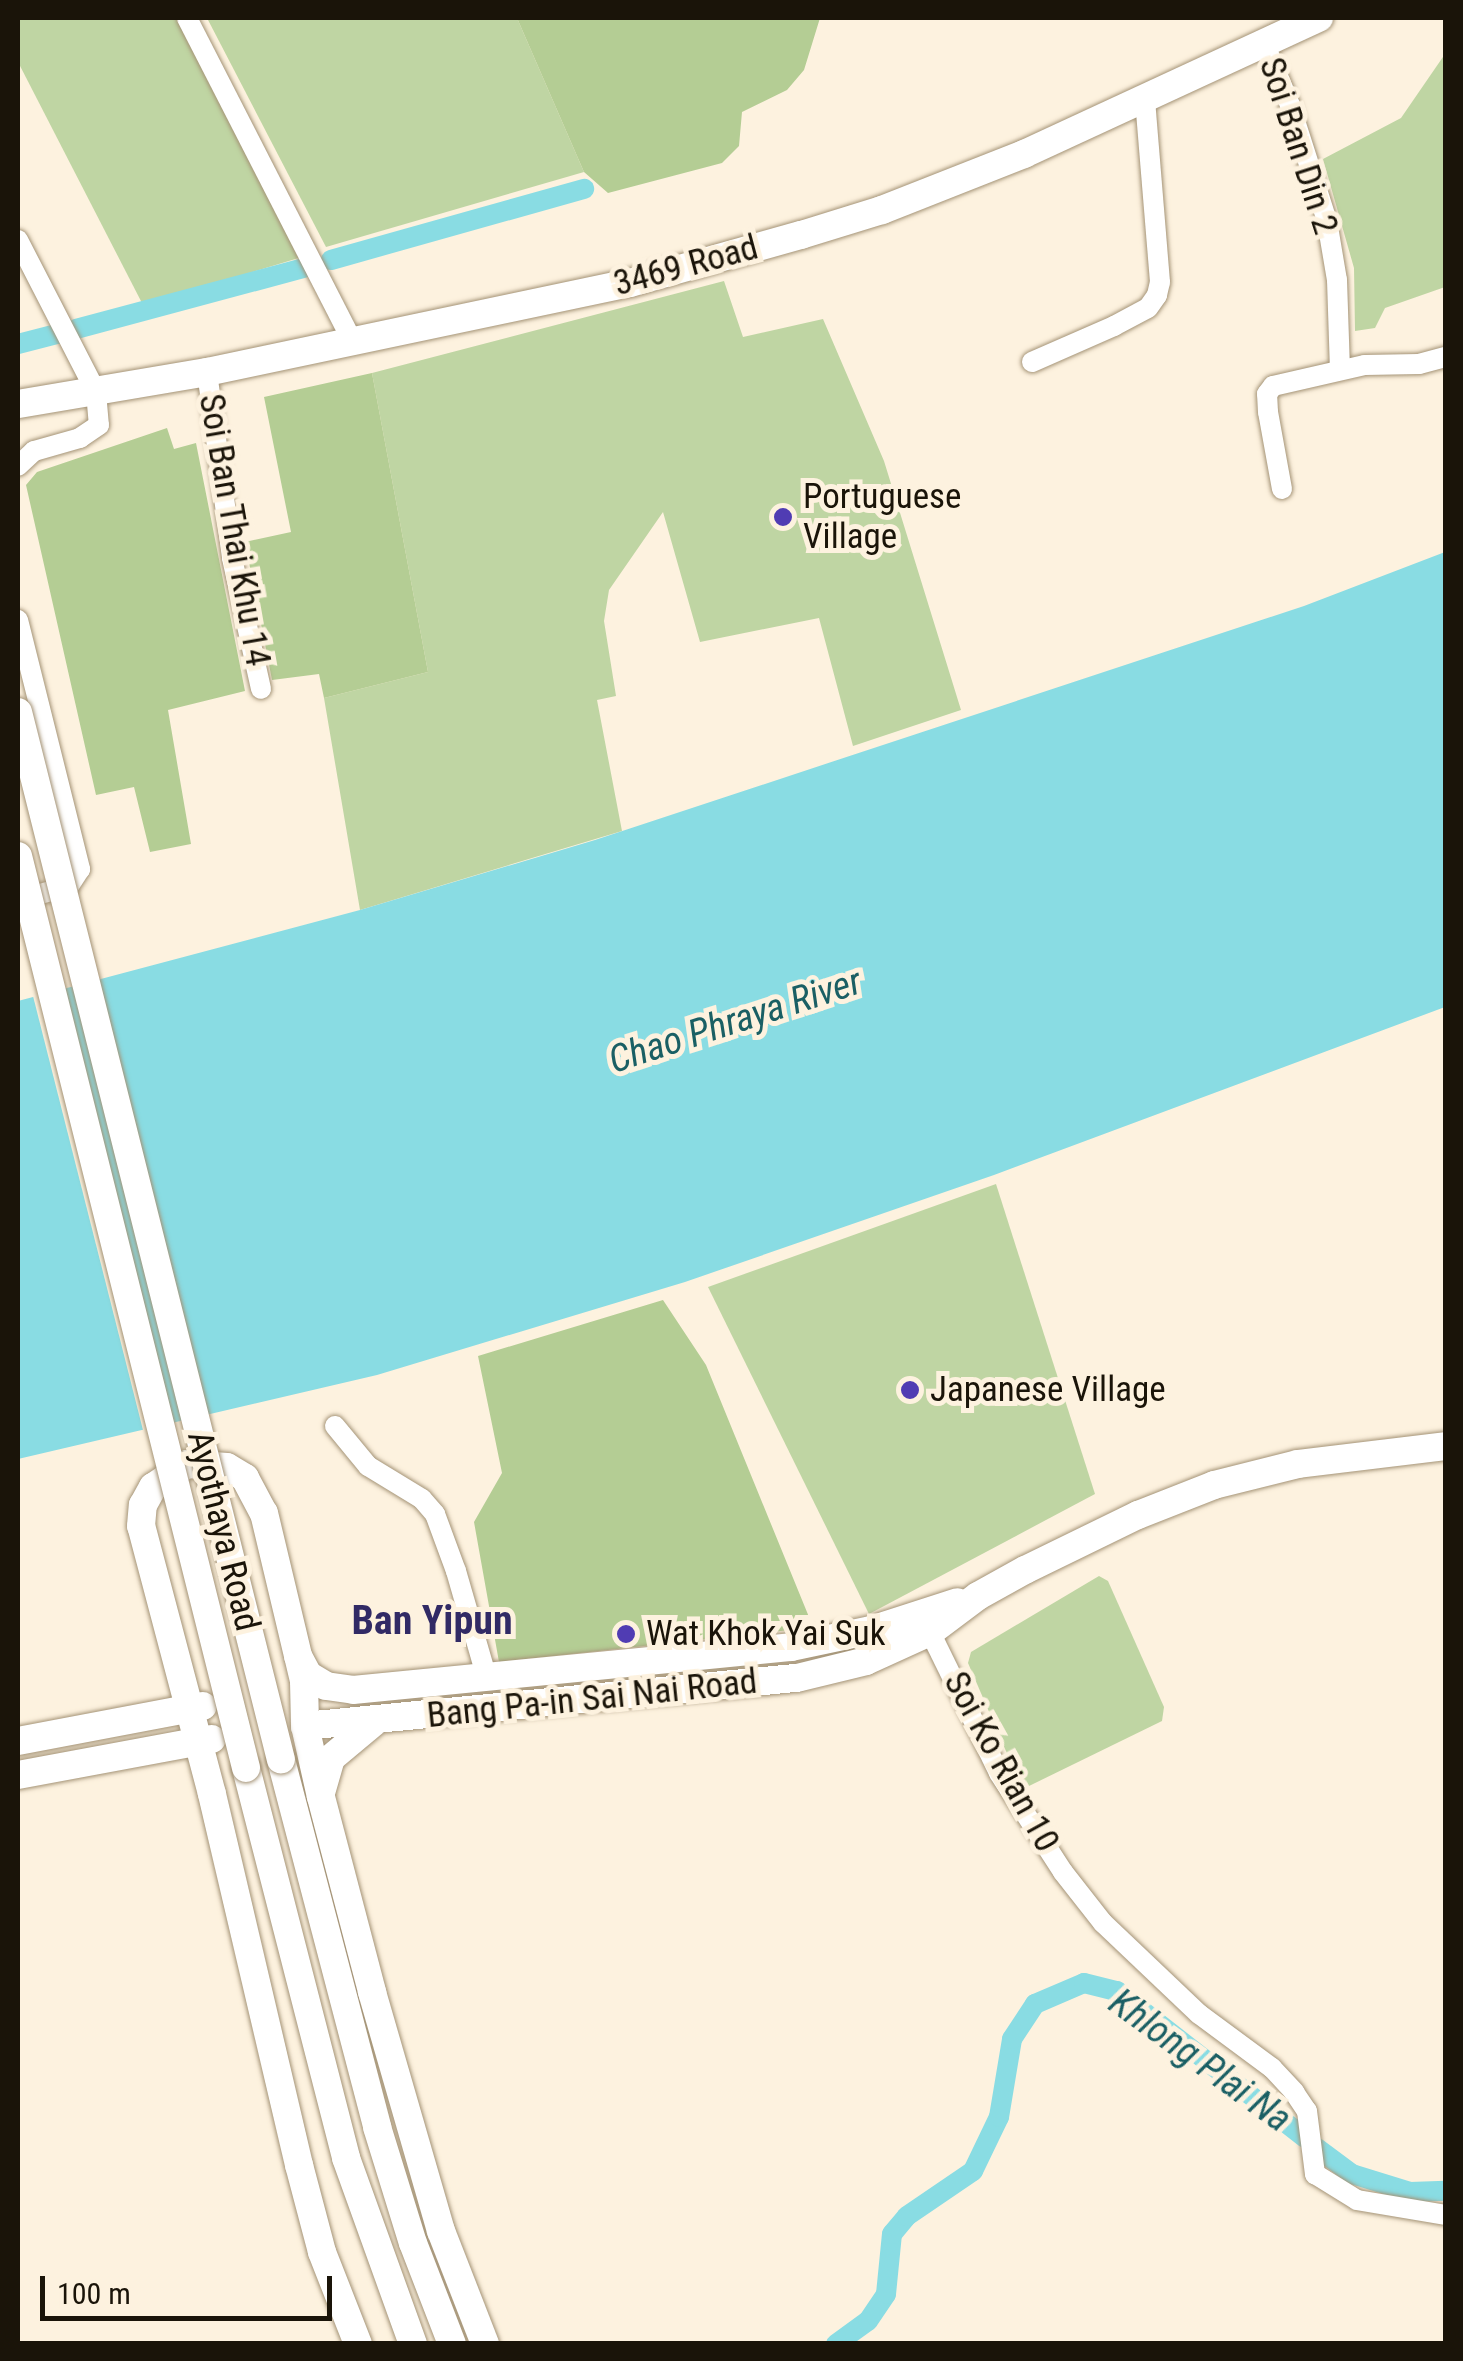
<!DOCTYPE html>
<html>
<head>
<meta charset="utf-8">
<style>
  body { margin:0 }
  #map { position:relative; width:1463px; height:2361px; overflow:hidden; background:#fdf2df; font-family:"Roboto Condensed",sans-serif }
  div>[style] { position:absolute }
  .green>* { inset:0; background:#bfd5a3 }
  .forest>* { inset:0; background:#b4cd94 }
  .water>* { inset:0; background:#89dce3 }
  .pier>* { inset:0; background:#fdf2df }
  .canal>* { height:20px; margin:-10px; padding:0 10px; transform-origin:10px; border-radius:10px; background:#89dce3 }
  .roads { filter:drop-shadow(0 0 2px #a49376) drop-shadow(0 0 2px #a49376) }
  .street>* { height:20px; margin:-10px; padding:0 10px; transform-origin:10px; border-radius:10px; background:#fff }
  .secondary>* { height:28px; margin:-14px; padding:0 14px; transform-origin:14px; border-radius:14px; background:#fff }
  .bridges { filter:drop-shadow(0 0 2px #a49376) drop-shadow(0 0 2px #a49376) }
  .secondary-bridge>* { height:28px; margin:-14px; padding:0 14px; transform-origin:14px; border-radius:14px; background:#fff }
  .dots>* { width:28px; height:28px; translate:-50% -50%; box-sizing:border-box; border:5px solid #fdf2df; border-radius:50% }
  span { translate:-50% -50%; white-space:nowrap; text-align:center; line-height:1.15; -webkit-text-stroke:10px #fdf2df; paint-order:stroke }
  .street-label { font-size:35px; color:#1a1409 }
  .poi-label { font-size:35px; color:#1a1409 }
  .left { translate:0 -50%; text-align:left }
  .water-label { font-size:38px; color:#1a5f64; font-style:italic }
  .quarter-label { font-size:40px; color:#312a65; font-weight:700 }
  .frame { position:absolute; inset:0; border:20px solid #1a1409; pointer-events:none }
  .scale { position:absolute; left:40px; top:2276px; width:292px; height:45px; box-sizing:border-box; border:5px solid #1a1409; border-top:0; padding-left:12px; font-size:30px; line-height:35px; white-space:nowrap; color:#1a1409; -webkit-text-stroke:8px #fdf2df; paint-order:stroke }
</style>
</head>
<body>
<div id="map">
  <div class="green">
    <i style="clip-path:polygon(18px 18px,176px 18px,302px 257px,143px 305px,18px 62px)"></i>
    <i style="clip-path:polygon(207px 18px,517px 18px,584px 172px,326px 247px)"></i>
    <i style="clip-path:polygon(1445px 54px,1445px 287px,1385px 308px,1375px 328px,1355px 331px,1354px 268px,1323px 159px,1401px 118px)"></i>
    <i style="clip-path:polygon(724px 281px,743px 337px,823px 319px,884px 461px,961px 710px,853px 746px,819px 618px,700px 642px,663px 512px,609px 590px,604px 621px,616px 696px,597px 700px,622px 831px,360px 910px,324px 698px,428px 672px,372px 373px)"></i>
    <i style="clip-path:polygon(996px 1184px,1095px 1494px,869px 1614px,708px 1287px)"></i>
    <i style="clip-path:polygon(1099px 1576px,1108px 1581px,1164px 1707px,1162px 1721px,1029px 1786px,1018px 1779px,968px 1663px,971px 1652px)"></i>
  </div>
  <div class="forest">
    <i style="clip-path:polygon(517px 18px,820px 18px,804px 70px,787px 90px,742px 112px,739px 146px,722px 163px,608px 193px,584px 172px)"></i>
    <i style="clip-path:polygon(372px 373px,428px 672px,324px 698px,319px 674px,272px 680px,245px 542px,291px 532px,264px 397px)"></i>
    <i style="clip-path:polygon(167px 428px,174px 449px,196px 443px,245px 691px,168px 710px,191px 844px,150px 852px,134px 787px,96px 795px,26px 485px,37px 472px)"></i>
    <i style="clip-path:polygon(663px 1300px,706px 1365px,809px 1617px,790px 1630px,499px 1662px,474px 1522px,502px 1473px,478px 1356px)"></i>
  </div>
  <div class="water">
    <i style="clip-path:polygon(1445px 552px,1445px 1007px,994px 1175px,685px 1282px,377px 1375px,18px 1459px,18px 1001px,360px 910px,595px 840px,1304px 606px)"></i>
  </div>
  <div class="pier">
    <i style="clip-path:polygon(60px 985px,173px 1428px,144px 1434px,32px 992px)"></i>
  </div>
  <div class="canal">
    <i style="left:331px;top:260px;width:263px;rotate:-15.7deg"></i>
    <i style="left:76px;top:329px;width:236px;rotate:-15deg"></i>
    <i style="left:18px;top:344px;width:40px;rotate:-14.4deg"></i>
    <i style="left:1317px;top:2148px;width:44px;rotate:36.6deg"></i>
    <i style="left:1352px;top:2174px;width:61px;rotate:17.2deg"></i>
    <i style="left:1410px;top:2192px;width:36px;rotate:-2deg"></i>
    <i style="left:836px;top:2344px;width:39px;rotate:-36deg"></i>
    <i style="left:868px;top:2321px;width:32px;rotate:-56deg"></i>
    <i style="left:886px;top:2294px;width:60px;rotate:-84.3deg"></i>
    <i style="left:892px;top:2234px;width:23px;rotate:-50deg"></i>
    <i style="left:907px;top:2216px;width:80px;rotate:-34.3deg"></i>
    <i style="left:973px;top:2171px;width:60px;rotate:-64.3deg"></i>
    <i style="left:999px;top:2117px;width:79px;rotate:-80.5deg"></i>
    <i style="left:1012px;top:2039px;width:42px;rotate:-56.7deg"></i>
    <i style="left:1035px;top:2004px;width:53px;rotate:-23.2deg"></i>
    <i style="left:1084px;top:1983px;width:34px;rotate:14deg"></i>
    <i style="left:1117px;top:1991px;width:239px;rotate:38deg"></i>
  </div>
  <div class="roads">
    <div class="street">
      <i style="left:187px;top:18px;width:364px;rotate:62.9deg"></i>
      <i style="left:1264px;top:43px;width:67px;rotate:67.2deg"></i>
      <i style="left:1290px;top:105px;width:122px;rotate:72.3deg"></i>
      <i style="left:1327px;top:221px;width:60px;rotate:80.4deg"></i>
      <i style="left:1337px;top:280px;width:89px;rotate:88.1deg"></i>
      <i style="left:18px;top:240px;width:171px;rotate:62.8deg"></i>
      <i style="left:96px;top:392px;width:33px;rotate:85deg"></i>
      <i style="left:99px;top:425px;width:23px;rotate:146deg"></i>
      <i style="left:80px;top:438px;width:48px;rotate:164.2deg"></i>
      <i style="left:34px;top:451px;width:22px;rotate:137deg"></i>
      <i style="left:1032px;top:362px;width:90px;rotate:-23.7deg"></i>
      <i style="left:1114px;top:326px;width:38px;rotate:-28deg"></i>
      <i style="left:1148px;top:308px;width:16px;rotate:-55deg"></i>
      <i style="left:1157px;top:295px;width:13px;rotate:-77deg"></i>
      <i style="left:1160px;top:282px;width:183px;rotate:-94.7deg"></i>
      <i style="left:207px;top:372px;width:188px;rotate:82.3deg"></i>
      <i style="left:232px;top:558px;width:134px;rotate:77.5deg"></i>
      <i style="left:1282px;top:489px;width:78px;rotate:-100.3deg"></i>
      <i style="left:1268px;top:412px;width:18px;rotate:-93deg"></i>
      <i style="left:1267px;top:394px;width:10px;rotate:-53deg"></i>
      <i style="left:1273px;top:386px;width:94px;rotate:-12.9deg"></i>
      <i style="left:1365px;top:365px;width:54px;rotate:-1.1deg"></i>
      <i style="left:1419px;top:364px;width:28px;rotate:-15deg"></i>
      <i style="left:18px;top:620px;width:257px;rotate:76deg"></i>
      <i style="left:80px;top:869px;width:20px;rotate:123deg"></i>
      <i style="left:69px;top:886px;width:52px;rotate:164.4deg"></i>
      <i style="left:335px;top:1426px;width:52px;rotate:50.5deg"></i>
      <i style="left:368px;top:1466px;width:63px;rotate:31.4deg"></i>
      <i style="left:422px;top:1499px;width:20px;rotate:49deg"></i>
      <i style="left:435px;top:1514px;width:61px;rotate:69.8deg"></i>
      <i style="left:456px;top:1571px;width:108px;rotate:73.9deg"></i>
      <i style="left:930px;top:1632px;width:157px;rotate:63.9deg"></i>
      <i style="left:999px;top:1773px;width:118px;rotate:57.1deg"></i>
      <i style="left:1063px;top:1872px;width:65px;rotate:51.9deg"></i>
      <i style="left:1103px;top:1923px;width:132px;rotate:43.5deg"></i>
      <i style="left:1199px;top:2014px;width:91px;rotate:36.5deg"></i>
      <i style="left:1272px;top:2068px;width:33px;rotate:47deg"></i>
      <i style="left:1294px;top:2092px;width:23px;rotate:56deg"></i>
      <i style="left:1307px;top:2111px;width:64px;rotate:82.8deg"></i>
      <i style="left:1315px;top:2174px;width:49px;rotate:31.8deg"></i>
      <i style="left:1357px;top:2200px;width:90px;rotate:9.6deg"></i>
    </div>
    <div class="secondary">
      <i style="left:18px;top:404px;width:192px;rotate:-9.6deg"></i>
      <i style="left:207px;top:372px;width:432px;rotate:-11.9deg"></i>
      <i style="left:630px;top:283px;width:178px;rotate:-15.7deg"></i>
      <i style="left:801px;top:235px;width:85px;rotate:-17.2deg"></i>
      <i style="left:882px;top:210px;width:153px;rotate:-21.5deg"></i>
      <i style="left:1024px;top:154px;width:325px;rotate:-24.8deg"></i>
      <i style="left:298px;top:1656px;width:21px;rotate:62deg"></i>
      <i style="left:308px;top:1675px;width:21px;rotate:31deg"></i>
      <i style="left:326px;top:1686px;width:27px;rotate:8deg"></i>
      <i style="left:353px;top:1690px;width:440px;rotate:-5.6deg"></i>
      <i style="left:791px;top:1647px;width:82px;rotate:-12deg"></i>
      <i style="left:871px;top:1630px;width:91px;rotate:-17.8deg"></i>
      <i style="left:305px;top:1726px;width:494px;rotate:-5.6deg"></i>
      <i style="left:797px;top:1678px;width:71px;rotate:-13.8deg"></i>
      <i style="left:866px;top:1661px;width:70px;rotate:-24.4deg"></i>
      <i style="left:930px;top:1632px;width:60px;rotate:-36.9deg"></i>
      <i style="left:978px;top:1596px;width:54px;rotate:-29deg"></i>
      <i style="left:1025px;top:1570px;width:126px;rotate:-26deg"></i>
      <i style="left:1138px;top:1515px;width:82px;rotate:-21.5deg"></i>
      <i style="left:1214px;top:1485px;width:87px;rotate:-14deg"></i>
      <i style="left:1298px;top:1464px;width:149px;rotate:-6.9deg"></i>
      <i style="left:18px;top:1741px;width:188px;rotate:-10.7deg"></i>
      <i style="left:281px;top:1760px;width:379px;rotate:75.3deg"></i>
      <i style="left:377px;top:2127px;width:121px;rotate:72.8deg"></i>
      <i style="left:413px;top:2243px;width:108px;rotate:68.9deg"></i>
      <i style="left:246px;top:1768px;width:403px;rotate:75.6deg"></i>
      <i style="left:346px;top:2158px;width:198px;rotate:70.2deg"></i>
      <i style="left:18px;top:1775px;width:197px;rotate:-10.5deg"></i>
      <i style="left:321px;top:1793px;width:36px;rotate:-74deg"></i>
      <i style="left:331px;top:1758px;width:55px;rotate:-39.8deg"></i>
      <i style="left:358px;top:2344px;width:99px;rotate:-111.4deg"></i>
      <i style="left:322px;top:2252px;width:90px;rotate:-104.8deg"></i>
      <i style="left:299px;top:2165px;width:381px;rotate:-103.2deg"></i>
      <i style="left:212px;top:1794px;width:277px;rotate:-104.8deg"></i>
      <i style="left:141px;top:1526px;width:21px;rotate:-85deg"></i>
      <i style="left:143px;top:1505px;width:21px;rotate:-61deg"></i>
      <i style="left:153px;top:1487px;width:41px;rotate:-34.1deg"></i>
      <i style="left:187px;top:1464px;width:40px;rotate:4.3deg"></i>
      <i style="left:227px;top:1467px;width:21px;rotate:31deg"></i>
      <i style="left:245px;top:1478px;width:40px;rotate:62deg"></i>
      <i style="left:264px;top:1513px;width:173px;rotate:76.6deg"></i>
      <i style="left:304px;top:1681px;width:45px;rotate:88.7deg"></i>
      <i style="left:305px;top:1726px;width:73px;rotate:77.3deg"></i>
      <i style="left:321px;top:1797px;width:202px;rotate:75.3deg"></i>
      <i style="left:372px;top:1992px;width:249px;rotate:73.9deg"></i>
      <i style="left:441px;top:2231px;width:121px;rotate:68.7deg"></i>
    </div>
  </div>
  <div class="bridges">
    <div class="secondary-bridge">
      <i style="left:18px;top:712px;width:1080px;rotate:75.91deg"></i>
      <i style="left:18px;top:856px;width:940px;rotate:75.96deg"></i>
    </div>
  </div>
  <div class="dots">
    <i style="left:783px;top:517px;background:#503cb3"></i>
    <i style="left:910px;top:1390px;background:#503cb3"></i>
    <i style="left:626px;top:1634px;background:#503cb3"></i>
  </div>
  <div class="street-label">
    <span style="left:1298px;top:146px;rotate:72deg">Soi Ban Din 2</span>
    <span style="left:686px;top:266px;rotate:-15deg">3469 Road</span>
    <span style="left:234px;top:530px;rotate:80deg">Soi Ban Thai Khu 14</span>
    <span style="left:223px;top:1531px;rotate:76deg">Ayothaya Road</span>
    <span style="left:592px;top:1699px;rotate:-6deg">Bang Pa-in Sai Nai Road</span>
    <span style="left:1001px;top:1762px;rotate:61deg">Soi Ko Rian 10</span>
  </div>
  <div class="poi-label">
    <span class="left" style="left:803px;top:517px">Portuguese<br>Village</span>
    <span class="left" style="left:930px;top:1390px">Japanese Village</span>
    <span class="left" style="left:646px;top:1634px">Wat Khok Yai Suk</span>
  </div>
  <div class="water-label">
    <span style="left:735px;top:1021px;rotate:-18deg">Chao Phraya River</span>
    <span style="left:1200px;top:2061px;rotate:36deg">Khlong Plai Na</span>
  </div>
  <div class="quarter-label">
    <span style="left:432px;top:1621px">Ban Yipun</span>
  </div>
  <div class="frame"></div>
  <div class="scale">100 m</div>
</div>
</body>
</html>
